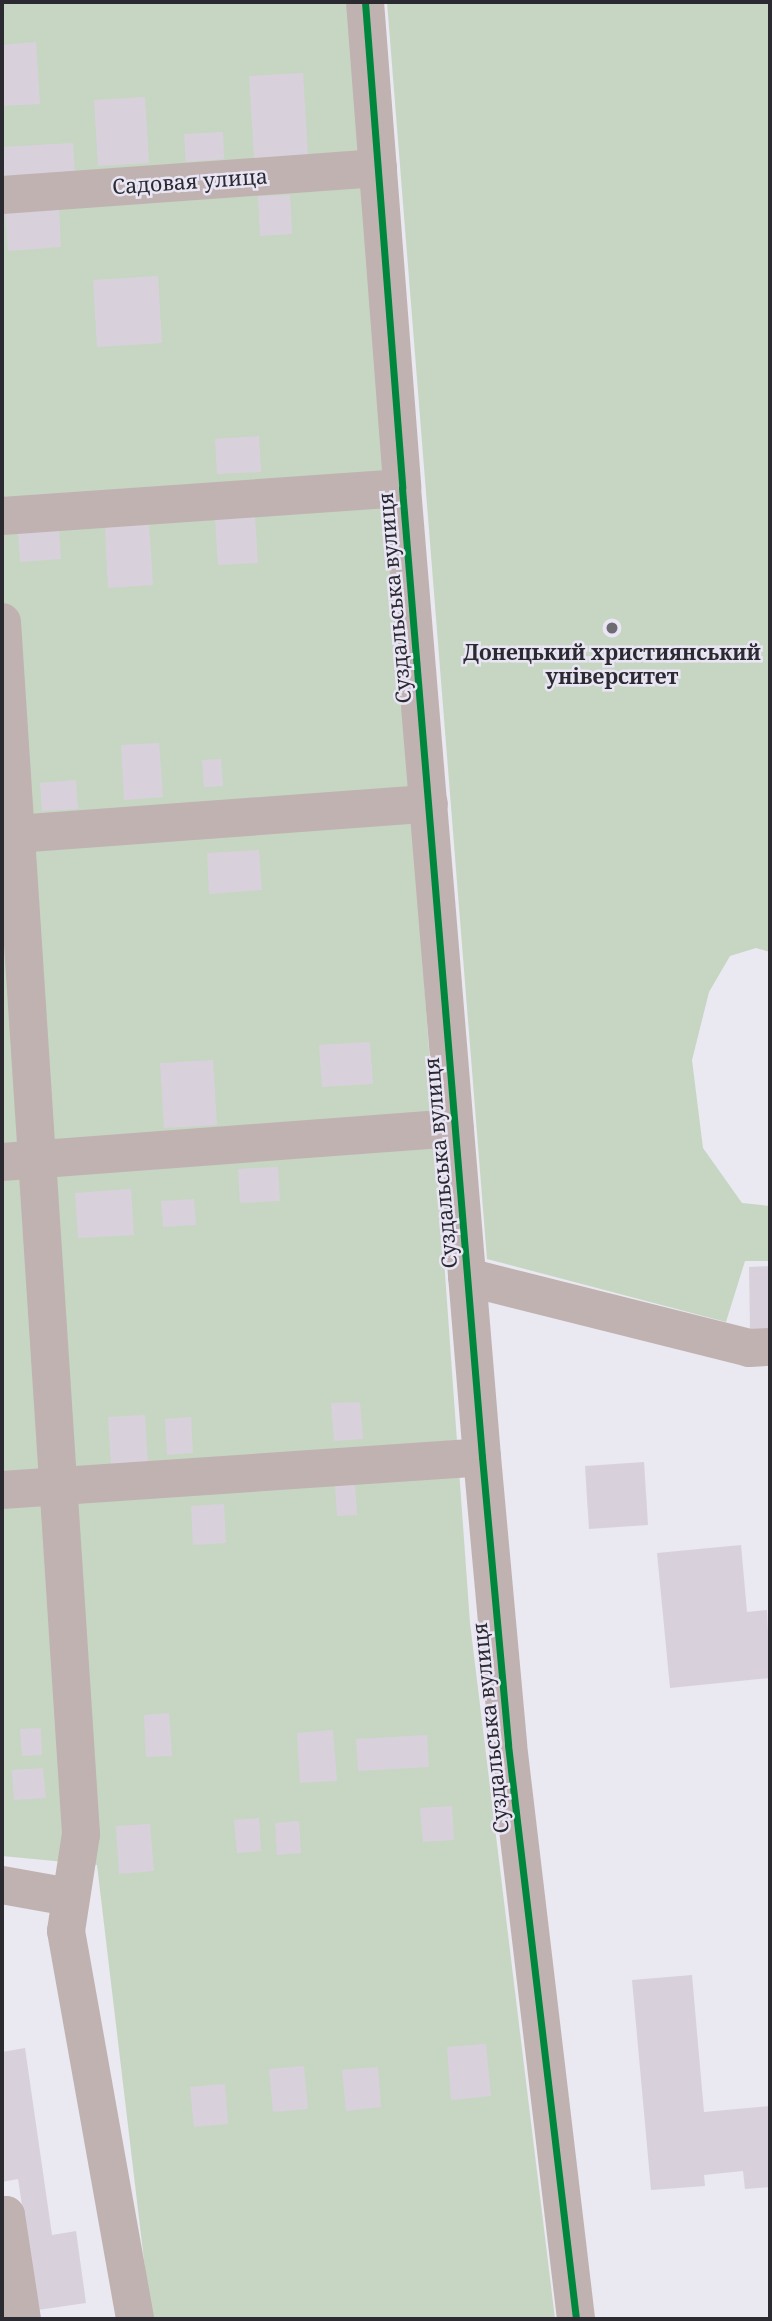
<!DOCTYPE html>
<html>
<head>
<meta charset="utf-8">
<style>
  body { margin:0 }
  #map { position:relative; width:772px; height:2321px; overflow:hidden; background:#eae8f0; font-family:"Noto Serif",serif }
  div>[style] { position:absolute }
  .green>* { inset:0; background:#c6d6c3 }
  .building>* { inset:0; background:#d8d1dc }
  .minor>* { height:38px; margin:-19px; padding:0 19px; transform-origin:19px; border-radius:19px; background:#c1b2b2 }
  .cycleway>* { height:7px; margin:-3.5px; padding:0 3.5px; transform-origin:3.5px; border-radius:3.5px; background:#00873e }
  .dots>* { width:19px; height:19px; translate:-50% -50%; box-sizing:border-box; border:4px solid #e9e5f4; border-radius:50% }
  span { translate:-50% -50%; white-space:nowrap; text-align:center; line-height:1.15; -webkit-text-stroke:5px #e9e5f4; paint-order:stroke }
  .street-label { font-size:21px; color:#2b2a30 }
  .poi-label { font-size:21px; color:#2b2a30; font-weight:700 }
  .frame { position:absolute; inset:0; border:4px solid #2b2a30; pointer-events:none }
</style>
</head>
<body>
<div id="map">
  <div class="green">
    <i style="clip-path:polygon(2px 2px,354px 2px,470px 1623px,555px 2319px,151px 2319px,97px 1865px,2px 1856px)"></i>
    <i style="clip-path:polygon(387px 2px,770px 2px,770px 952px,756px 948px,730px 956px,709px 992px,692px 1060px,703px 1148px,742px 1203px,770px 1206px,770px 1261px,745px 1261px,726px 1322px,487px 1259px)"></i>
  </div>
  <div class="building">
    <i style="clip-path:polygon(36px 42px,40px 104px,2px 106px,2px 45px)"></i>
    <i style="clip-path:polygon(303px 73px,308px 155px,254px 158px,249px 76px)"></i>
    <i style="clip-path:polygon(145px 97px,149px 163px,98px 166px,94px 100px)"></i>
    <i style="clip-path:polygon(223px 132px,224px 159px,186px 162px,184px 134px)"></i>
    <i style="clip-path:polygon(73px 143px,75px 172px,2px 177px,2px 147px)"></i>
    <i style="clip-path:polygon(290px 195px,292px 234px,260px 236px,258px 196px)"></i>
    <i style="clip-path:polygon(59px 207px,61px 247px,8px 251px,5px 210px)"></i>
    <i style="clip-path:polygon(158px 276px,162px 343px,97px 347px,93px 280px)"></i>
    <i style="clip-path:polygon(259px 436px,261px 472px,217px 474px,215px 439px)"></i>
    <i style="clip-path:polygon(255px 516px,258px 563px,218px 565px,215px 519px)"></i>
    <i style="clip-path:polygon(149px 524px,153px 585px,108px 588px,105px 527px)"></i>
    <i style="clip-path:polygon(59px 530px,61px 559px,20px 562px,18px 533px)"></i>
    <i style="clip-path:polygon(159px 743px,163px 797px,124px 800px,121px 745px)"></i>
    <i style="clip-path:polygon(221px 759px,223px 786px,204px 787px,202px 760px)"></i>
    <i style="clip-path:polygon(76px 780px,78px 809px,42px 811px,40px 783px)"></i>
    <i style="clip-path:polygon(259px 850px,262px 890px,209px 894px,207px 853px)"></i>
    <i style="clip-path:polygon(370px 1042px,373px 1084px,322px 1087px,319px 1045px)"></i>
    <i style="clip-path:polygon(213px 1060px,217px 1125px,164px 1128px,160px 1063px)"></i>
    <i style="clip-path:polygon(278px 1167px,280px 1201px,240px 1203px,238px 1169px)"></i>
    <i style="clip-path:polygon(131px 1189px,134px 1235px,78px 1238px,75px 1193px)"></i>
    <i style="clip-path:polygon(194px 1199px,196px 1225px,163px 1227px,161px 1201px)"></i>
    <i style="clip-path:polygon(770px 1266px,770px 1329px,750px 1329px,749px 1267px)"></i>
    <i style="clip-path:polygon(360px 1402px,363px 1439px,334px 1441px,331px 1403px)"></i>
    <i style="clip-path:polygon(145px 1415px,148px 1464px,111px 1466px,108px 1417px)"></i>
    <i style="clip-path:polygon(191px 1417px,193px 1453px,167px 1455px,165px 1419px)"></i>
    <i style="clip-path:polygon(644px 1462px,648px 1525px,589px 1529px,585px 1466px)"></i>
    <i style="clip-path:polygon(355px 1484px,357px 1515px,337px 1516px,335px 1486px)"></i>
    <i style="clip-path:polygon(224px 1504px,226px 1543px,193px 1545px,191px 1506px)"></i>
    <i style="clip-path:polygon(741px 1545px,747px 1612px,767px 1610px,770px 1678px,670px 1688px,657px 1553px)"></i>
    <i style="clip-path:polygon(169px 1713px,172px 1756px,146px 1757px,144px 1715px)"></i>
    <i style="clip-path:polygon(41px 1728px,42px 1755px,22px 1756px,20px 1729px)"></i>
    <i style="clip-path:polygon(333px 1730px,337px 1781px,300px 1783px,297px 1733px)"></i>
    <i style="clip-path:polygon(427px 1735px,429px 1767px,358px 1771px,356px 1739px)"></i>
    <i style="clip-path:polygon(43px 1768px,46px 1798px,14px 1800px,12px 1770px)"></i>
    <i style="clip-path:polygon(452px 1806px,454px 1840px,423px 1842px,420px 1808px)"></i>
    <i style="clip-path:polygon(259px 1818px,261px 1851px,237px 1853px,234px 1820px)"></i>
    <i style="clip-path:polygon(299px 1821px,301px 1853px,277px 1855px,275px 1823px)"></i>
    <i style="clip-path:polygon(150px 1824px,154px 1871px,119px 1874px,116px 1826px)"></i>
    <i style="clip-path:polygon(692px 1975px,704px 2112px,770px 2106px,770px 2187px,745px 2189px,743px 2171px,704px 2175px,705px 2186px,651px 2190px,632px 1980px)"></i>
    <i style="clip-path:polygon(486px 2044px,491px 2096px,451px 2100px,447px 2047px)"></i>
    <i style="clip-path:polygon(25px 2048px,52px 2235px,76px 2231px,86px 2303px,24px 2312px,27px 2239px,18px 2179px,2px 2182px,2px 2052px)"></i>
    <i style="clip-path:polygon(304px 2066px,308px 2109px,273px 2112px,269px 2069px)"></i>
    <i style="clip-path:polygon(378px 2067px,381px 2107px,346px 2111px,342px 2070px)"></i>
    <i style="clip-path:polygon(225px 2084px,228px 2124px,194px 2127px,190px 2087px)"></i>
  </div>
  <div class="minor">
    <i style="left:365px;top:2px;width:487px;rotate:85.6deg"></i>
    <i style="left:402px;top:488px;width:972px;rotate:85.28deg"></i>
    <i style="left:482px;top:1457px;width:289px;rotate:84.8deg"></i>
    <i style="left:508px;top:1745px;width:578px;rotate:83.24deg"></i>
    <i style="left:2px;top:195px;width:377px;rotate:-4.1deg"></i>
    <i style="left:2px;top:516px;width:401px;rotate:-4deg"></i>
    <i style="left:2px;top:622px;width:1215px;rotate:86.27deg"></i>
    <i style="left:81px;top:1834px;width:98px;rotate:98.8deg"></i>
    <i style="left:66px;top:1931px;width:394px;rotate:79.9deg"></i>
    <i style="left:2px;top:835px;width:428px;rotate:-4.2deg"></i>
    <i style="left:2px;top:1162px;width:454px;rotate:-4.3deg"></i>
    <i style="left:467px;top:1277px;width:291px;rotate:14.1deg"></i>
    <i style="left:749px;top:1348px;width:21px;rotate:-3deg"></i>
    <i style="left:2px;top:1490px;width:481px;rotate:-3.9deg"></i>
    <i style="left:2px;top:1885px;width:68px;rotate:10.2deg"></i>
    <i style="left:2px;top:2216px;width:4px;rotate:-14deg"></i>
    <i style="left:6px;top:2215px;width:105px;rotate:81.3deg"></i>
  </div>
  <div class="cycleway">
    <i style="left:365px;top:2px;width:487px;rotate:85.6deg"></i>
    <i style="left:402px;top:488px;width:972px;rotate:85.28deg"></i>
    <i style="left:482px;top:1457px;width:289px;rotate:84.8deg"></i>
    <i style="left:508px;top:1745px;width:578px;rotate:83.24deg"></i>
  </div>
  <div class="dots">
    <i style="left:612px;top:628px;background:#6e6c73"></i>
  </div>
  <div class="street-label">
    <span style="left:190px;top:181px;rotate:-4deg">Садовая улица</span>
    <span style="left:394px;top:598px;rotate:-95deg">Суздальська вулиця</span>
    <span style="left:440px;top:1163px;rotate:-95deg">Суздальська вулиця</span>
    <span style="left:490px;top:1728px;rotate:-96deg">Суздальська вулиця</span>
  </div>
  <div class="poi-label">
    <span style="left:612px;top:664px">Донецький християнський<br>університет</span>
  </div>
  <div class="frame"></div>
</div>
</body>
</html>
